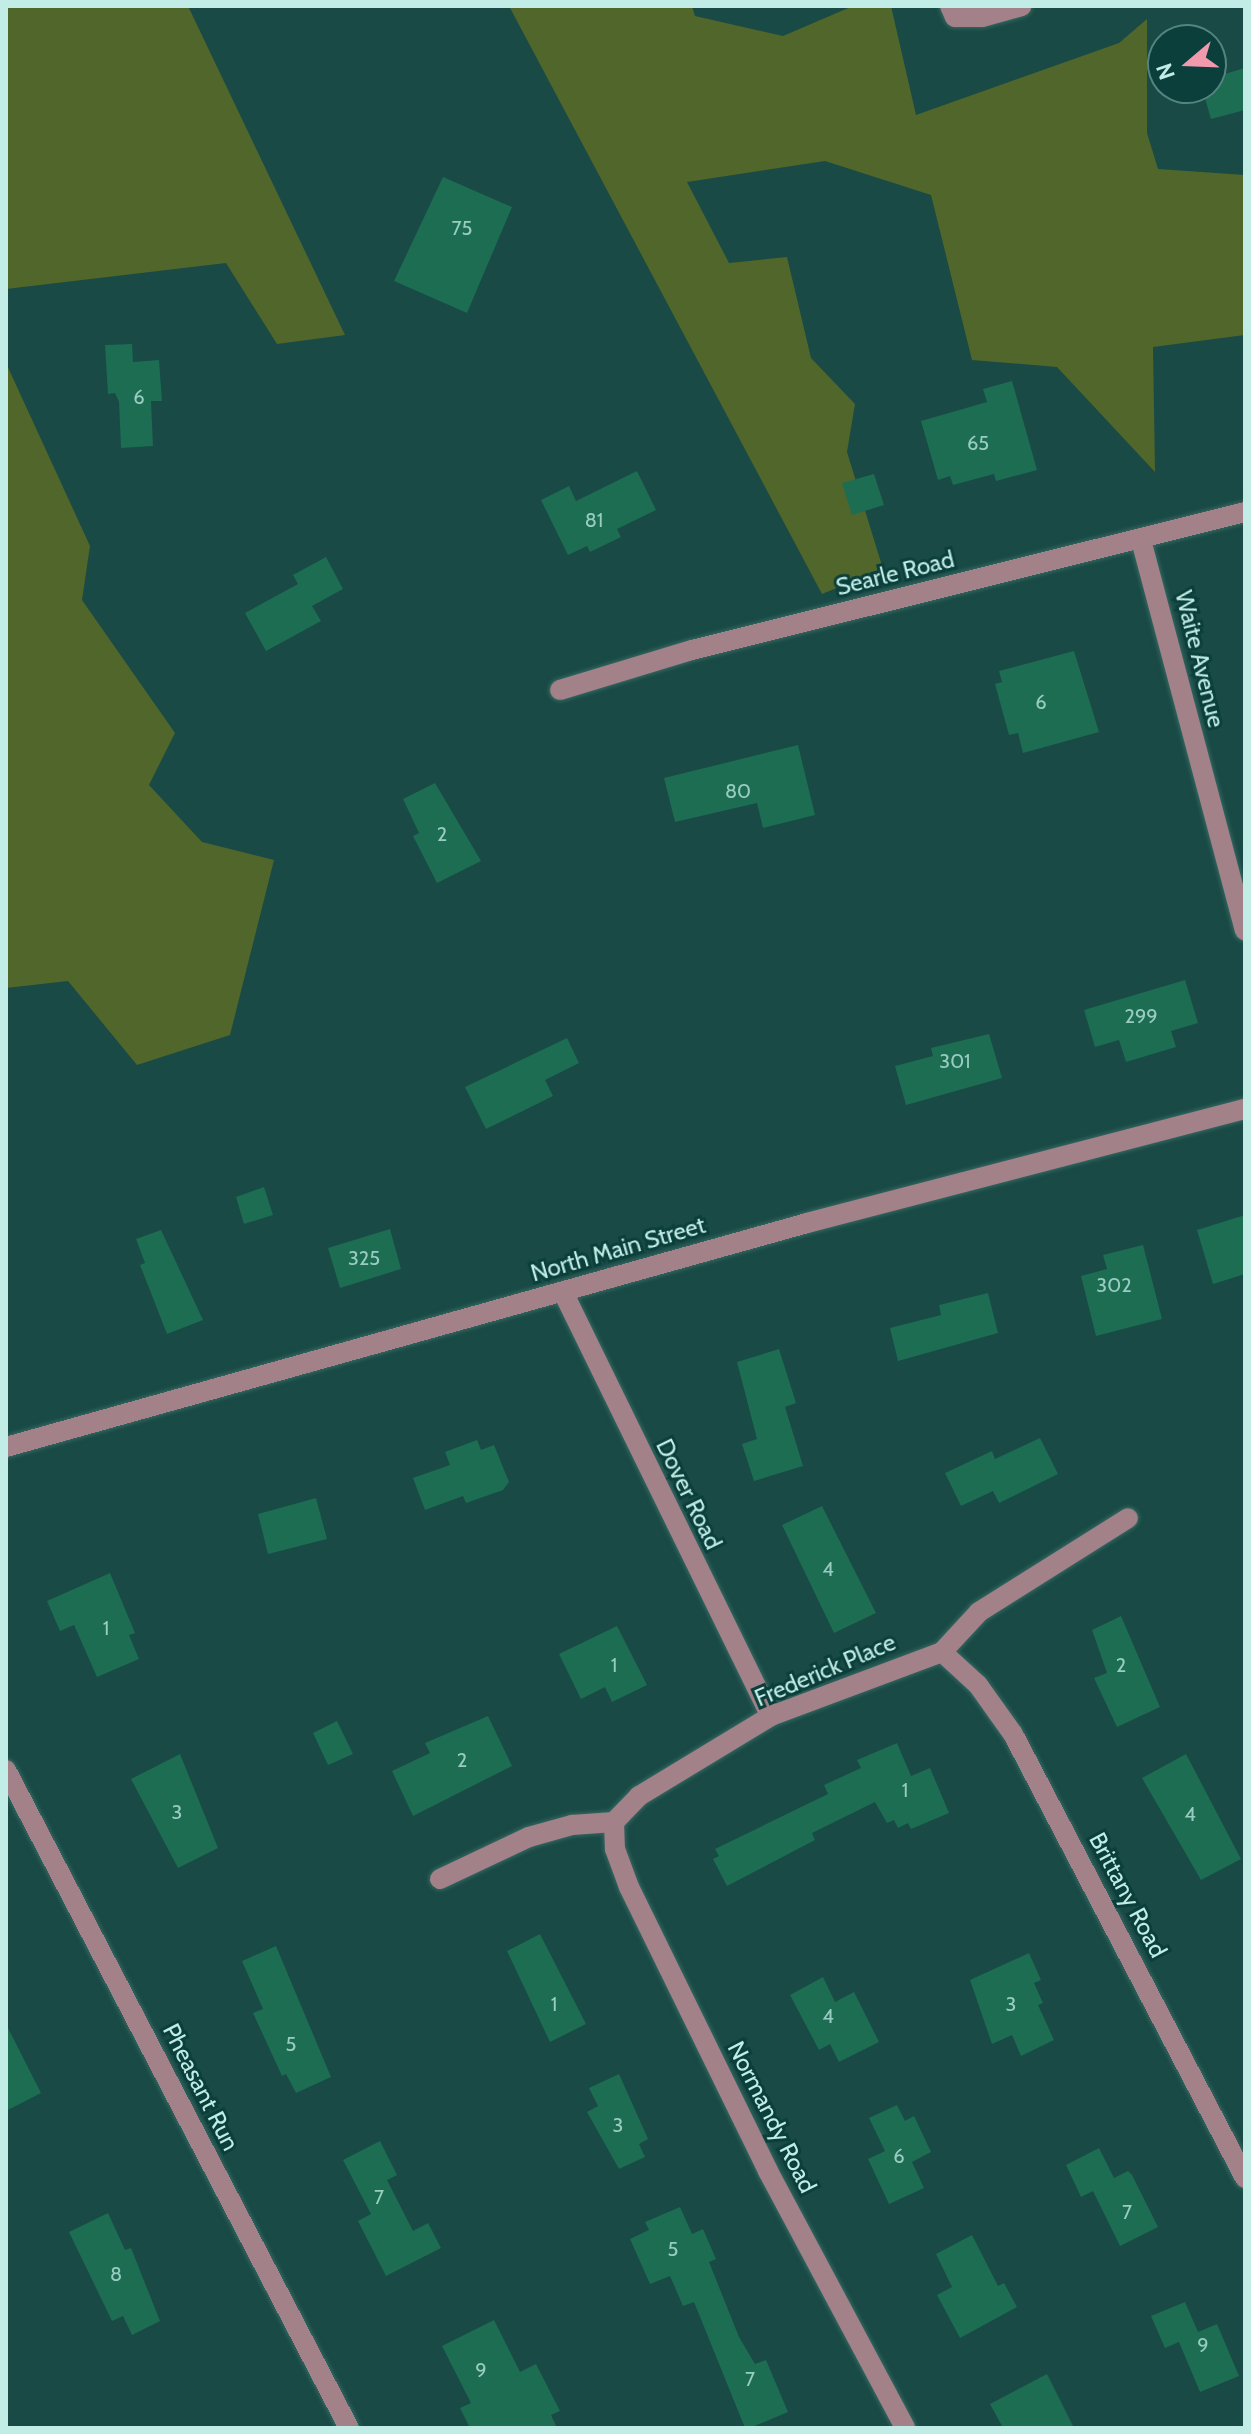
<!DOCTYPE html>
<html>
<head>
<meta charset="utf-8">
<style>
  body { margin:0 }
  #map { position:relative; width:1251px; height:2434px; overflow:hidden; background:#194a45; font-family:Cabin,sans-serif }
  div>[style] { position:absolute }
  .green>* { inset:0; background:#51662a }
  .building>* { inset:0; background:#1c6d52 }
  .roads { filter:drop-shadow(0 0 2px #376762) drop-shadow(0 0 2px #376762) }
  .minor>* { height:20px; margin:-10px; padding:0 10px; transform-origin:10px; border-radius:10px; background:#a28288 }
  span { translate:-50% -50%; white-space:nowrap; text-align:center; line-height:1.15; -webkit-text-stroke:6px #0b3f3b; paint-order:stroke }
  .number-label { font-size:20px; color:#98ccc1 }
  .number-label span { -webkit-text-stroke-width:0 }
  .street-label { font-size:24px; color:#c2ece6 }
  .frame { position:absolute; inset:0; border:8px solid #c2ece6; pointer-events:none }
  .north { position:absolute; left:1147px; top:24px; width:80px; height:80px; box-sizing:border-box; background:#0b3f3b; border:2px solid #54847f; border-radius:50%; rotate:251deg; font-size:22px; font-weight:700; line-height:32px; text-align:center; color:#c2ece6 }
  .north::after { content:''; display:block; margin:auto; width:28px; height:36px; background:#f29aad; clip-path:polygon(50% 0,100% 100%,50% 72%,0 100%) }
</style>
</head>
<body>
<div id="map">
  <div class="green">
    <i style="clip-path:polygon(6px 6px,188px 6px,345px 335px,277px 344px,226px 263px,6px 289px)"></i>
    <i style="clip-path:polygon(509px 6px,692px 6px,695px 16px,783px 36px,853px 6px,891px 6px,916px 115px,1119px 43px,1147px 19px,1147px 133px,1158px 169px,1245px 175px,1245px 335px,1153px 347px,1155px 472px,1057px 367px,972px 360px,931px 195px,825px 161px,687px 182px,729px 263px,787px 257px,811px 358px,855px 404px,847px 452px,883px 569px,822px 594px)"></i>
    <i style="clip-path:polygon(6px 363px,90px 546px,82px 600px,175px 733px,149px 785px,202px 842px,274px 860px,230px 1035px,137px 1065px,68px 981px,6px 988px)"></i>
  </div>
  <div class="building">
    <i style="clip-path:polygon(1245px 68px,1245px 110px,1211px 119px,1202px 88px,1211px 88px,1211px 78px)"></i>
    <i style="clip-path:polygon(443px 177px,512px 207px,467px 313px,394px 281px)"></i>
    <i style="clip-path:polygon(132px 344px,133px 362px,159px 360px,162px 401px,151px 401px,153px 446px,121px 448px,119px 402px,115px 393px,108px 394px,105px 345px)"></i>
    <i style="clip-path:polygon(1012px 381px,1037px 470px,996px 481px,994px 474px,953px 485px,950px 476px,938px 480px,921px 421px,987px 402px,983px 389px)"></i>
    <i style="clip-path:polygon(637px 471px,656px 510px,617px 529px,621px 537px,590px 552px,587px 546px,568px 555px,541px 500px,569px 486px,576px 501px)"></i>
    <i style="clip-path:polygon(874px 474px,884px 505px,852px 515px,842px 483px)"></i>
    <i style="clip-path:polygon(326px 557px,343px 589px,312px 606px,321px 621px,266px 651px,245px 613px,298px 584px,293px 575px)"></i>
    <i style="clip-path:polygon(1074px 651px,1099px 732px,1023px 753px,1018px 733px,1009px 735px,995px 684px,1002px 682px,999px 671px)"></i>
    <i style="clip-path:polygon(798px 745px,815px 815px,763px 828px,757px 803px,675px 822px,664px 778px)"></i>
    <i style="clip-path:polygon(435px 783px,481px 861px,437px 883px,413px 836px,419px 833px,403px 799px)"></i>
    <i style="clip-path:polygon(1185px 980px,1198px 1023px,1171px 1031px,1176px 1047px,1126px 1062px,1119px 1040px,1095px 1047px,1084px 1010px)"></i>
    <i style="clip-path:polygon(989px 1034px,1002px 1078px,906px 1105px,895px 1066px,933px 1056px,931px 1048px)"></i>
    <i style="clip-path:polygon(567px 1038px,579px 1063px,545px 1080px,553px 1096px,486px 1129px,465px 1087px)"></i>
    <i style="clip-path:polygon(264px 1187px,273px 1215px,244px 1224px,236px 1197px)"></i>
    <i style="clip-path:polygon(1245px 1215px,1245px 1274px,1213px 1284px,1197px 1230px)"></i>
    <i style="clip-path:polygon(390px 1229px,401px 1269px,340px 1288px,328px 1248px)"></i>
    <i style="clip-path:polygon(161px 1230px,203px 1320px,167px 1334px,140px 1265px,145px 1263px,136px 1239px)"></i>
    <i style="clip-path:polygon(1143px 1245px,1162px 1319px,1096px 1336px,1081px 1276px,1107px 1269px,1103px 1255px)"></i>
    <i style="clip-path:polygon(988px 1293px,998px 1333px,898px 1361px,890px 1328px,941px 1315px,939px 1305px)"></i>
    <i style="clip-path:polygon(779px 1349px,796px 1403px,785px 1407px,803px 1466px,754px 1481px,742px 1444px,757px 1439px,737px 1362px)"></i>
    <i style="clip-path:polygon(1040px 1438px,1058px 1474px,999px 1503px,993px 1491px,961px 1506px,945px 1473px,992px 1451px,995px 1459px)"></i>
    <i style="clip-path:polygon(477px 1440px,481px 1450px,494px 1445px,509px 1482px,503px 1490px,466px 1503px,463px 1496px,425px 1510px,413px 1478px,450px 1465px,445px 1452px)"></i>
    <i style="clip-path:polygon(316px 1498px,327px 1539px,268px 1554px,258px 1514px)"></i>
    <i style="clip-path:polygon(822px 1506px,876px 1613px,834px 1633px,782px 1525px)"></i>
    <i style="clip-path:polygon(110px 1573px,135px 1633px,129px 1635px,139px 1659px,97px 1677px,74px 1625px,60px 1631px,47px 1601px)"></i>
    <i style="clip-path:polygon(1121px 1616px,1160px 1707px,1117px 1727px,1094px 1678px,1107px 1673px,1092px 1630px)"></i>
    <i style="clip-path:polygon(617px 1626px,647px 1685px,612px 1702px,605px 1687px,581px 1699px,559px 1654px)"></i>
    <i style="clip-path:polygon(488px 1716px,512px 1766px,413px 1816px,392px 1771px,430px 1753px,425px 1743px)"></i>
    <i style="clip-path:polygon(337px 1721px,353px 1754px,328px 1765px,313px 1733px)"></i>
    <i style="clip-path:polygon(897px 1743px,911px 1776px,930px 1768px,949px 1813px,911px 1829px,908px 1823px,898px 1828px,894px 1820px,887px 1823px,875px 1802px,812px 1833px,815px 1840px,727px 1886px,713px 1859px,719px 1856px,715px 1849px,828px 1794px,824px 1785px,861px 1768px,857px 1760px)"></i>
    <i style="clip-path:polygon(180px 1754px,218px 1848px,178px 1868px,131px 1779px)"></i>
    <i style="clip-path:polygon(1186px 1754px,1241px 1859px,1201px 1880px,1142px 1778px)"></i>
    <i style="clip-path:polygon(540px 1934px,586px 2024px,550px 2042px,507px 1951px)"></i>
    <i style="clip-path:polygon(276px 1946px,331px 2077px,296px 2093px,286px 2074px,282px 2076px,253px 2013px,263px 2009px,242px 1961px)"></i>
    <i style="clip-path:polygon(1029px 1953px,1041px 1980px,1034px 1983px,1043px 2003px,1038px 2005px,1054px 2040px,1021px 2056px,1012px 2035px,992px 2044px,970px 1980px)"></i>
    <i style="clip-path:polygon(823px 1977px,835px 2002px,854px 1992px,879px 2042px,839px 2062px,830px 2044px,819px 2050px,790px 1995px)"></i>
    <i style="clip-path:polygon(6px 2024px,41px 2093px,6px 2111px)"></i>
    <i style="clip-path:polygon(619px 2074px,648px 2139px,639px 2144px,645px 2157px,619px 2169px,587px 2112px,598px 2106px,589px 2088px)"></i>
    <i style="clip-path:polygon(897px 2105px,905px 2121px,914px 2116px,931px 2152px,912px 2162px,924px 2188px,889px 2204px,868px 2159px,885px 2151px,869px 2118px)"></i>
    <i style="clip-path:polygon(380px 2141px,397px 2175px,387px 2180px,413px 2231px,428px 2223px,441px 2248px,386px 2276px,358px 2221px,371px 2214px,343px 2160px)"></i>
    <i style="clip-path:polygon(1099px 2148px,1114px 2178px,1128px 2171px,1132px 2175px,1158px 2227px,1120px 2246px,1093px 2191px,1081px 2197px,1066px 2165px)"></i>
    <i style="clip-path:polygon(680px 2207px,692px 2234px,703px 2229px,716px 2259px,709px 2262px,739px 2337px,755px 2364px,766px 2360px,788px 2412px,750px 2428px,745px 2428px,694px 2302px,683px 2306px,670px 2276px,650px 2284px,630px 2239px,649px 2230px,645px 2222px)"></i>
    <i style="clip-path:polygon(108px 2213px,125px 2250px,131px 2248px,160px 2321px,132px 2335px,123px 2316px,112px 2321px,69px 2232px)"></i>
    <i style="clip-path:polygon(972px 2235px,998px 2286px,1004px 2283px,1017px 2307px,960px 2338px,937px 2295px,952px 2287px,936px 2254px)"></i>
    <i style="clip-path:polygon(1185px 2302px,1198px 2332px,1217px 2324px,1239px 2376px,1200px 2392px,1179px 2342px,1165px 2348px,1151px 2316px)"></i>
    <i style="clip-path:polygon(494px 2320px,520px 2372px,536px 2364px,560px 2411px,551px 2415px,557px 2428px,470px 2428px,460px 2408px,471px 2403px,442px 2346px)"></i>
    <i style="clip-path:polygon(1047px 2374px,1074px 2428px,1003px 2428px,990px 2404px)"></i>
  </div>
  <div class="roads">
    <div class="minor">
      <i style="left:950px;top:6px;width:12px;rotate:66deg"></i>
      <i style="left:955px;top:17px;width:27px"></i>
      <i style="left:982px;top:17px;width:41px;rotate:-15.4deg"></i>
      <i style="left:1141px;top:540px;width:404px;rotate:75.1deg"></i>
      <i style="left:560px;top:690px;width:138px;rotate:-16.9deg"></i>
      <i style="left:692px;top:650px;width:570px;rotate:-14.01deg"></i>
      <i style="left:563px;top:1292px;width:472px;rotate:63.9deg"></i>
      <i style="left:6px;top:1447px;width:832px;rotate:-15.62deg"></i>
      <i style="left:807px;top:1223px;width:453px;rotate:-14.6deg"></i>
      <i style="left:942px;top:1652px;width:49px;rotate:42.5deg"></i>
      <i style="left:978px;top:1685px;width:60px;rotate:54.5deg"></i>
      <i style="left:1013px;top:1734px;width:501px;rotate:62.41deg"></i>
      <i style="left:6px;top:1770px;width:742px;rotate:62.47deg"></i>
      <i style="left:614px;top:1822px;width:27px;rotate:88deg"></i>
      <i style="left:615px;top:1849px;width:40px;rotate:69.8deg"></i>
      <i style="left:629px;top:1887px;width:316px;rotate:63.9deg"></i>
      <i style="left:768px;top:2171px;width:291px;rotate:61.9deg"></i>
      <i style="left:440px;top:1879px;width:98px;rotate:-25.3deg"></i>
      <i style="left:529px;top:1837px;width:45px;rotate:-15.6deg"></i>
      <i style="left:572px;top:1825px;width:42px;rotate:-4.1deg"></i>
      <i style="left:614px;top:1822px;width:36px;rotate:-46deg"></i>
      <i style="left:639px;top:1796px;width:154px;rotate:-31.2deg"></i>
      <i style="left:771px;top:1716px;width:183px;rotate:-20.5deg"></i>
      <i style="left:942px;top:1652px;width:54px;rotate:-47.2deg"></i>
      <i style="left:979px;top:1612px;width:176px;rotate:-32.2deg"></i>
    </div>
  </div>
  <div class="number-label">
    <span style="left:462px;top:228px">75</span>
    <span style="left:139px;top:397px">6</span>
    <span style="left:978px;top:443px">65</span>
    <span style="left:594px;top:520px">81</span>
    <span style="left:1041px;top:702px">6</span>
    <span style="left:738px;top:791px">80</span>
    <span style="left:442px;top:834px">2</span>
    <span style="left:1141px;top:1016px">299</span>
    <span style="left:955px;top:1061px">301</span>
    <span style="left:364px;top:1258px">325</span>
    <span style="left:1114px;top:1285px">302</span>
    <span style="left:828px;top:1569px">4</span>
    <span style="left:106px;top:1628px">1</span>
    <span style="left:614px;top:1665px">1</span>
    <span style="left:1121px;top:1665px">2</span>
    <span style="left:462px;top:1760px">2</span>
    <span style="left:905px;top:1790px">1</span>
    <span style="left:177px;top:1812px">3</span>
    <span style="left:1190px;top:1814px">4</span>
    <span style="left:554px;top:2004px">1</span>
    <span style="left:1011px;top:2004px">3</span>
    <span style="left:828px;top:2016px">4</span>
    <span style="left:291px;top:2044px">5</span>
    <span style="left:618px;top:2125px">3</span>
    <span style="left:899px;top:2156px">6</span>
    <span style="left:379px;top:2197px">7</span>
    <span style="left:1127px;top:2212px">7</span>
    <span style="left:673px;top:2249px">5</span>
    <span style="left:116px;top:2274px">8</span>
    <span style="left:1203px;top:2345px">9</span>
    <span style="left:481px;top:2370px">9</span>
    <span style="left:750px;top:2379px">7</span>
  </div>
  <div class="street-label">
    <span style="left:895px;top:573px;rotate:-14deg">Searle Road</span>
    <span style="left:1200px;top:659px;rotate:76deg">Waite Avenue</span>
    <span style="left:618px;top:1249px;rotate:-16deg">North Main Street</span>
    <span style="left:689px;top:1494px;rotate:64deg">Dover Road</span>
    <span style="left:825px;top:1670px;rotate:-23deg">Frederick Place</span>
    <span style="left:1128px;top:1895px;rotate:62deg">Brittany Road</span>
    <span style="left:201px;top:2087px;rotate:63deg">Pheasant Run</span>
    <span style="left:772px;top:2117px;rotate:63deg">Normandy Road</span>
  </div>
  <div class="frame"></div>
  <div class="north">N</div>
</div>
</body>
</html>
